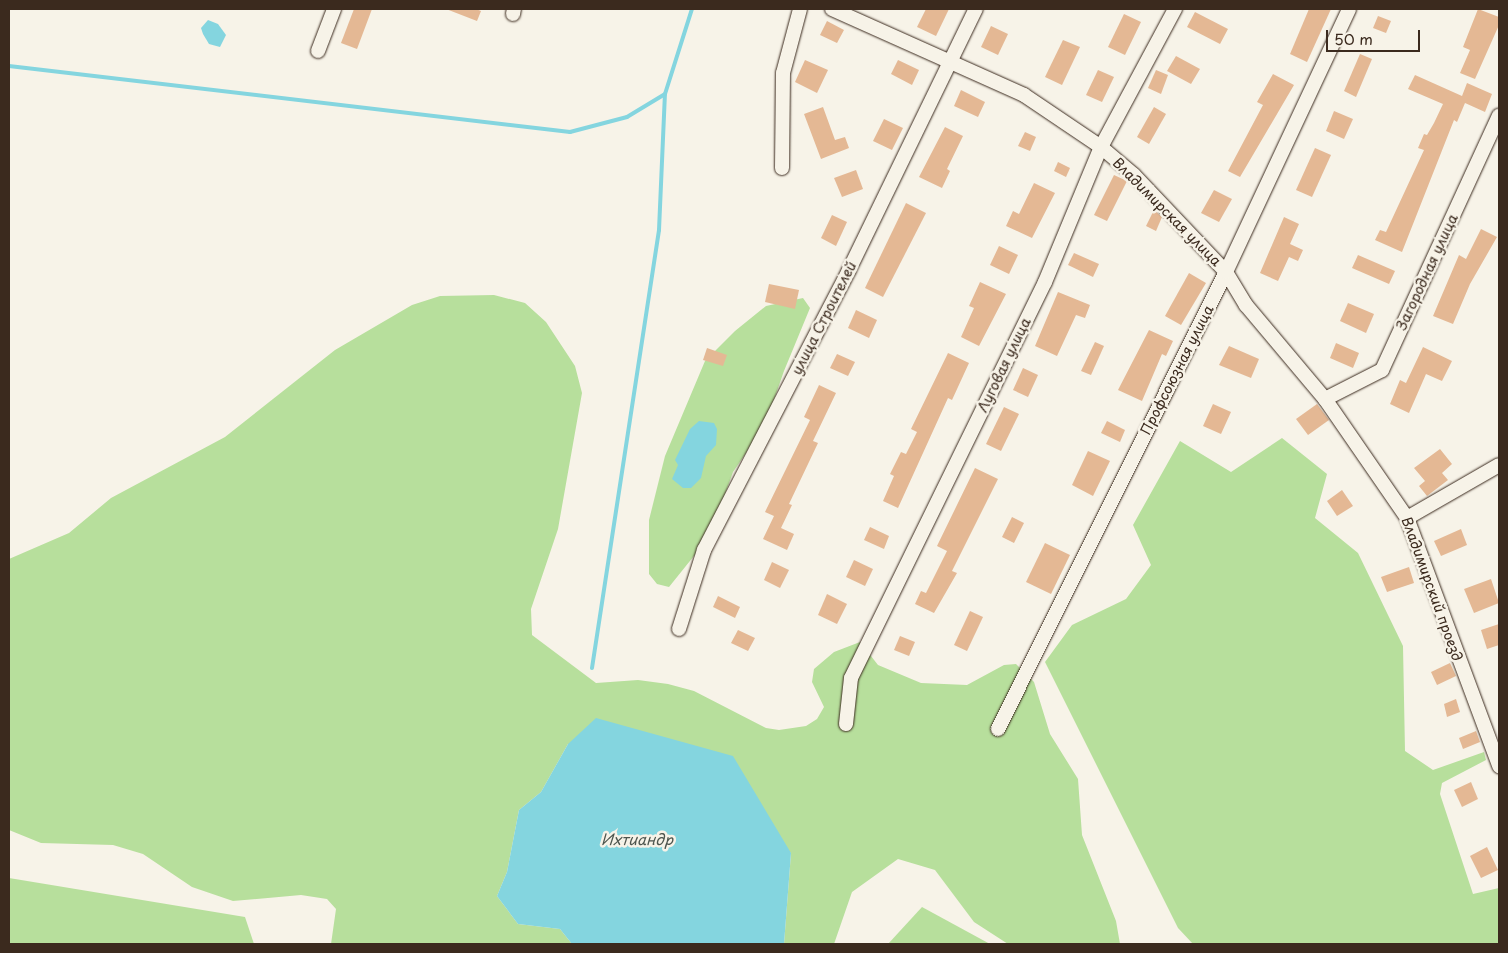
<!DOCTYPE html>
<html>
<head>
<meta charset="utf-8">
<style>
  body { margin:0 }
  #map { position:relative; width:1508px; height:953px; overflow:hidden; background:#f7f3e8; font-family:"Playpen Sans",sans-serif }
  div>[style] { position:absolute }
  .green>* { inset:0; background:#b7df9c }
  .water>* { inset:0; background:#84d5df }
  .stream>* { height:4px; margin:-2px; padding:0 2px; transform-origin:2px; border-radius:2px; background:#84d5df }
  .building>* { inset:0; background:#e4b894 }
  .roads { filter:drop-shadow(0 0 1px #3b2a1e) drop-shadow(0 0 1px #3b2a1e) }
  .street>* { height:14px; margin:-7px; padding:0 7px; transform-origin:7px; border-radius:7px; background:#f7f3e8 }
  span { translate:-50% -50%; white-space:nowrap; text-align:center; line-height:1.15; -webkit-text-stroke:5px #f7f3e8; paint-order:stroke }
  .street-label { font-size:14px; color:#3b2a1e }
  .water-label { font-size:15px; color:#4d554e; font-style:italic }
  .frame { position:absolute; inset:0; border:10px solid #3b2a1e; pointer-events:none }
  .scale { position:absolute; left:1326px; top:30px; width:94px; height:22px; box-sizing:border-box; border:2px solid #3b2a1e; border-top:0; padding-left:6px; font-size:15px; line-height:18px; white-space:nowrap; color:#3b2a1e; -webkit-text-stroke:4px #f7f3e8; paint-order:stroke }
</style>
</head>
<body>
<div id="map">
  <div class="green">
    <i style="clip-path:polygon(494px 295px,525px 303px,546px 322px,575px 366px,582px 393px,558px 529px,531px 609px,532px 635px,596px 683px,638px 680px,668px 684px,694px 691px,766px 728px,779px 730px,806px 726px,817px 719px,824px 707px,812px 682px,814px 669px,834px 652px,860px 642px,878px 665px,921px 683px,967px 685px,1004px 665px,1016px 664px,1034px 682px,1050px 734px,1078px 779px,1082px 835px,1116px 921px,1120px 944px,1008px 944px,974px 922px,935px 870px,898px 859px,852px 892px,834px 944px,784px 944px,791px 853px,568px 744px,541px 792px,519px 810px,507px 872px,497px 896px,518px 924px,560px 929px,572px 944px,331px 944px,336px 909px,327px 899px,301px 895px,233px 901px,192px 887px,143px 854px,113px 845px,41px 843px,9px 830px,9px 559px,69px 533px,111px 498px,225px 437px,335px 350px,412px 305px,440px 296px)"></i>
    <i style="clip-path:polygon(803px 298px,810px 308px,784px 371px,765px 425px,733px 472px,710px 536px,669px 587px,657px 584px,649px 574px,649px 520px,665px 456px,705px 361px,735px 331px,766px 306px)"></i>
    <i style="clip-path:polygon(1282px 438px,1327px 474px,1315px 518px,1358px 553px,1403px 646px,1405px 751px,1433px 770px,1484px 752px,1486px 760px,1442px 783px,1440px 794px,1473px 894px,1499px 888px,1499px 944px,1193px 944px,1178px 928px,1045px 662px,1072px 625px,1126px 599px,1151px 565px,1133px 525px,1180px 441px,1231px 472px)"></i>
    <i style="clip-path:polygon(9px 878px,245px 917px,254px 944px,9px 944px)"></i>
    <i style="clip-path:polygon(922px 907px,990px 944px,888px 944px)"></i>
  </div>
  <div class="water">
    <i style="clip-path:polygon(208px 20px,218px 24px,226px 35px,220px 47px,209px 44px,203px 34px,201px 28px)"></i>
    <i style="clip-path:polygon(699px 421px,714px 423px,717px 429px,716px 445px,706px 456px,701px 478px,691px 488px,683px 488px,672px 479px,678px 465px,675px 460px,690px 429px)"></i>
    <i style="clip-path:polygon(596px 718px,733px 756px,791px 853px,784px 944px,572px 944px,560px 929px,518px 924px,497px 896px,507px 872px,519px 810px,541px 792px,568px 744px)"></i>
  </div>
  <div class="stream">
    <i style="left:9px;top:66px;width:565px;rotate:6.71deg"></i>
    <i style="left:570px;top:132px;width:59px;rotate:-14.7deg"></i>
    <i style="left:627px;top:117px;width:44px;rotate:-31.2deg"></i>
    <i style="left:592px;top:668px;width:443px;rotate:-81.3deg"></i>
    <i style="left:659px;top:230px;width:136px;rotate:-87.5deg"></i>
    <i style="left:665px;top:94px;width:89px;rotate:-72.4deg"></i>
  </div>
  <div class="building">
    <i style="clip-path:polygon(354px 9px,372px 9px,357px 49px,341px 43px)"></i>
    <i style="clip-path:polygon(446px 9px,476px 9px,481px 11px,477px 21px)"></i>
    <i style="clip-path:polygon(926px 9px,949px 9px,936px 36px,917px 27px)"></i>
    <i style="clip-path:polygon(1309px 9px,1331px 9px,1307px 62px,1290px 54px)"></i>
    <i style="clip-path:polygon(1478px 9px,1499px 17px,1499px 25px,1475px 79px,1460px 73px,1470px 50px,1463px 47px)"></i>
    <i style="clip-path:polygon(1195px 12px,1228px 29px,1220px 44px,1187px 27px)"></i>
    <i style="clip-path:polygon(1124px 14px,1141px 22px,1125px 55px,1108px 47px)"></i>
    <i style="clip-path:polygon(1378px 16px,1391px 21px,1386px 33px,1373px 28px)"></i>
    <i style="clip-path:polygon(827px 21px,844px 30px,837px 43px,820px 35px)"></i>
    <i style="clip-path:polygon(991px 26px,1008px 34px,998px 55px,981px 47px)"></i>
    <i style="clip-path:polygon(1063px 40px,1080px 47px,1062px 85px,1045px 77px)"></i>
    <i style="clip-path:polygon(1360px 54px,1372px 59px,1356px 97px,1344px 91px)"></i>
    <i style="clip-path:polygon(1176px 56px,1200px 69px,1191px 84px,1167px 71px)"></i>
    <i style="clip-path:polygon(805px 60px,828px 70px,817px 93px,795px 82px)"></i>
    <i style="clip-path:polygon(898px 60px,919px 70px,912px 85px,891px 74px)"></i>
    <i style="clip-path:polygon(1098px 70px,1114px 77px,1102px 102px,1086px 95px)"></i>
    <i style="clip-path:polygon(1156px 70px,1168px 75px,1161px 94px,1148px 88px)"></i>
    <i style="clip-path:polygon(1273px 74px,1294px 85px,1240px 177px,1228px 171px,1263px 105px,1257px 102px)"></i>
    <i style="clip-path:polygon(1415px 75px,1462px 96px,1467px 83px,1492px 94px,1485px 112px,1465px 103px,1457px 122px,1454px 120px,1402px 252px,1375px 240px,1380px 230px,1386px 232px,1424px 150px,1418px 148px,1424px 134px,1427px 135px,1434px 123px,1443px 104px,1408px 89px)"></i>
    <i style="clip-path:polygon(961px 90px,985px 102px,978px 117px,954px 106px)"></i>
    <i style="clip-path:polygon(823px 107px,835px 140px,845px 137px,849px 148px,821px 159px,804px 114px)"></i>
    <i style="clip-path:polygon(1154px 107px,1166px 114px,1149px 144px,1137px 137px)"></i>
    <i style="clip-path:polygon(1334px 111px,1353px 119px,1344px 139px,1326px 131px)"></i>
    <i style="clip-path:polygon(884px 119px,903px 128px,892px 150px,873px 141px)"></i>
    <i style="clip-path:polygon(945px 127px,963px 136px,947px 169px,950px 171px,942px 188px,919px 177px)"></i>
    <i style="clip-path:polygon(1025px 132px,1036px 137px,1030px 151px,1018px 146px)"></i>
    <i style="clip-path:polygon(1315px 148px,1331px 155px,1312px 197px,1296px 190px)"></i>
    <i style="clip-path:polygon(1058px 162px,1070px 168px,1066px 177px,1054px 171px)"></i>
    <i style="clip-path:polygon(856px 170px,863px 189px,842px 197px,834px 178px)"></i>
    <i style="clip-path:polygon(1114px 175px,1127px 181px,1107px 221px,1094px 215px)"></i>
    <i style="clip-path:polygon(1034px 183px,1055px 193px,1032px 238px,1006px 226px,1013px 211px,1019px 214px)"></i>
    <i style="clip-path:polygon(1214px 190px,1232px 199px,1219px 222px,1201px 213px)"></i>
    <i style="clip-path:polygon(906px 203px,926px 213px,883px 297px,865px 288px)"></i>
    <i style="clip-path:polygon(1154px 210px,1162px 217px,1156px 231px,1146px 226px)"></i>
    <i style="clip-path:polygon(832px 215px,847px 222px,836px 246px,821px 238px)"></i>
    <i style="clip-path:polygon(1284px 217px,1299px 224px,1290px 244px,1303px 250px,1298px 261px,1289px 257px,1278px 281px,1260px 273px)"></i>
    <i style="clip-path:polygon(1481px 229px,1497px 237px,1470px 284px,1453px 324px,1433px 316px,1459px 255px,1466px 259px)"></i>
    <i style="clip-path:polygon(999px 246px,1018px 255px,1009px 274px,990px 265px)"></i>
    <i style="clip-path:polygon(1074px 253px,1099px 264px,1093px 277px,1068px 265px)"></i>
    <i style="clip-path:polygon(1358px 255px,1395px 271px,1389px 284px,1352px 268px)"></i>
    <i style="clip-path:polygon(1189px 273px,1206px 283px,1181px 325px,1165px 316px)"></i>
    <i style="clip-path:polygon(980px 282px,1006px 294px,979px 346px,961px 337px,974px 308px,969px 306px)"></i>
    <i style="clip-path:polygon(769px 284px,799px 290px,795px 309px,765px 302px)"></i>
    <i style="clip-path:polygon(1058px 292px,1090px 305px,1085px 318px,1076px 315px,1057px 356px,1035px 346px)"></i>
    <i style="clip-path:polygon(1348px 303px,1374px 314px,1366px 333px,1340px 321px)"></i>
    <i style="clip-path:polygon(856px 310px,877px 320px,869px 338px,848px 328px)"></i>
    <i style="clip-path:polygon(1149px 330px,1173px 341px,1166px 356px,1162px 354px,1142px 401px,1118px 390px)"></i>
    <i style="clip-path:polygon(1095px 342px,1104px 346px,1091px 375px,1081px 371px)"></i>
    <i style="clip-path:polygon(1336px 343px,1359px 353px,1353px 368px,1330px 358px)"></i>
    <i style="clip-path:polygon(1229px 346px,1259px 359px,1251px 378px,1219px 365px)"></i>
    <i style="clip-path:polygon(1423px 347px,1452px 361px,1442px 381px,1426px 374px,1409px 413px,1390px 404px,1400px 380px,1406px 383px)"></i>
    <i style="clip-path:polygon(707px 348px,727px 355px,723px 366px,703px 360px)"></i>
    <i style="clip-path:polygon(948px 353px,969px 363px,952px 400px,948px 398px,898px 508px,883px 501px,894px 476px,890px 474px,901px 452px,906px 454px,917px 432px,911px 429px)"></i>
    <i style="clip-path:polygon(837px 354px,855px 362px,848px 376px,830px 368px)"></i>
    <i style="clip-path:polygon(1023px 368px,1038px 375px,1028px 397px,1013px 390px)"></i>
    <i style="clip-path:polygon(819px 385px,836px 393px,813px 441px,818px 443px,789px 504px,792px 505px,781px 528px,794px 534px,787px 550px,763px 539px,774px 516px,765px 512px,810px 420px,804px 417px)"></i>
    <i style="clip-path:polygon(1213px 404px,1231px 412px,1221px 434px,1203px 426px)"></i>
    <i style="clip-path:polygon(1317px 404px,1329px 420px,1308px 435px,1296px 419px)"></i>
    <i style="clip-path:polygon(1004px 407px,1019px 414px,1001px 451px,986px 444px)"></i>
    <i style="clip-path:polygon(1107px 421px,1125px 430px,1120px 442px,1101px 433px)"></i>
    <i style="clip-path:polygon(1440px 449px,1452px 464px,1442px 473px,1448px 480px,1427px 496px,1419px 486px,1425px 481px,1414px 468px)"></i>
    <i style="clip-path:polygon(1088px 451px,1110px 461px,1093px 496px,1072px 485px)"></i>
    <i style="clip-path:polygon(975px 468px,998px 479px,952px 571px,957px 573px,934px 613px,915px 604px,921px 591px,926px 593px,947px 551px,937px 546px)"></i>
    <i style="clip-path:polygon(1342px 490px,1353px 506px,1337px 516px,1327px 501px)"></i>
    <i style="clip-path:polygon(1012px 517px,1024px 523px,1014px 543px,1002px 537px)"></i>
    <i style="clip-path:polygon(870px 527px,889px 536px,884px 549px,864px 540px)"></i>
    <i style="clip-path:polygon(1461px 529px,1467px 545px,1441px 556px,1434px 541px)"></i>
    <i style="clip-path:polygon(1045px 543px,1070px 555px,1051px 594px,1026px 582px)"></i>
    <i style="clip-path:polygon(854px 560px,873px 569px,865px 586px,846px 577px)"></i>
    <i style="clip-path:polygon(772px 562px,789px 570px,780px 588px,764px 580px)"></i>
    <i style="clip-path:polygon(1409px 567px,1414px 583px,1387px 592px,1381px 577px)"></i>
    <i style="clip-path:polygon(1491px 579px,1499px 603px,1474px 613px,1464px 589px)"></i>
    <i style="clip-path:polygon(827px 594px,847px 604px,837px 624px,818px 615px)"></i>
    <i style="clip-path:polygon(718px 596px,740px 607px,735px 618px,713px 607px)"></i>
    <i style="clip-path:polygon(970px 611px,983px 617px,967px 651px,954px 645px)"></i>
    <i style="clip-path:polygon(1499px 624px,1499px 645px,1487px 649px,1481px 630px)"></i>
    <i style="clip-path:polygon(738px 630px,755px 638px,748px 651px,731px 643px)"></i>
    <i style="clip-path:polygon(900px 636px,915px 642px,909px 656px,894px 650px)"></i>
    <i style="clip-path:polygon(1450px 663px,1456px 676px,1437px 685px,1431px 672px)"></i>
    <i style="clip-path:polygon(1456px 699px,1460px 712px,1447px 717px,1444px 704px)"></i>
    <i style="clip-path:polygon(1476px 731px,1480px 742px,1463px 749px,1459px 738px)"></i>
    <i style="clip-path:polygon(1471px 782px,1478px 799px,1462px 807px,1454px 790px)"></i>
    <i style="clip-path:polygon(1487px 847px,1498px 870px,1481px 878px,1470px 856px)"></i>
  </div>
  <div class="roads">
    <div class="street">
      <i style="left:832px;top:9px;width:210px;rotate:24.1deg"></i>
      <i style="left:1024px;top:95px;width:93px;rotate:34deg"></i>
      <i style="left:1101px;top:147px;width:43px;rotate:40.3deg"></i>
      <i style="left:1134px;top:175px;width:134px;rotate:46.5deg"></i>
      <i style="left:1226px;top:272px;width:39px;rotate:59deg"></i>
      <i style="left:1246px;top:305px;width:123px;rotate:50deg"></i>
      <i style="left:1325px;top:399px;width:145px;rotate:55.4deg"></i>
      <i style="left:1407px;top:518px;width:265px;rotate:69.6deg"></i>
      <i style="left:513px;top:14px;width:5px;rotate:-79deg"></i>
      <i style="left:318px;top:51px;width:45px;rotate:-69.1deg"></i>
      <i style="left:782px;top:168px;width:95px;rotate:-89.4deg"></i>
      <i style="left:783px;top:73px;width:66px;rotate:-75.1deg"></i>
      <i style="left:1325px;top:399px;width:64px;rotate:-27deg"></i>
      <i style="left:1382px;top:370px;width:280px;rotate:-65.3deg"></i>
      <i style="left:1407px;top:518px;width:106px;rotate:-29.9deg"></i>
      <i style="left:679px;top:629px;width:83px;rotate:-72.4deg"></i>
      <i style="left:704px;top:550px;width:315px;rotate:-62.6deg"></i>
      <i style="left:849px;top:270px;width:290px;rotate:-64.1deg"></i>
      <i style="left:846px;top:724px;width:46px;rotate:-83.8deg"></i>
      <i style="left:851px;top:678px;width:441px;rotate:-63.9deg"></i>
      <i style="left:1045px;top:282px;width:146px;rotate:-67.5deg"></i>
      <i style="left:1101px;top:147px;width:157px;rotate:-61.8deg"></i>
      <i style="left:998px;top:729px;width:511px;rotate:-63.49deg"></i>
      <i style="left:1226px;top:272px;width:290px;rotate:-64.9deg"></i>
    </div>
  </div>
  <div class="street-label">
    <span style="left:1167px;top:212px;rotate:45deg">Владимирская улица</span>
    <span style="left:1427px;top:272px;rotate:-65deg">Загородная улица</span>
    <span style="left:824px;top:318px;rotate:-63deg">улица Строителей</span>
    <span style="left:1004px;top:365px;rotate:-64deg">Луговая улица</span>
    <span style="left:1177px;top:370px;rotate:-63deg">Профсоюзная улица</span>
    <span style="left:1432px;top:589px;rotate:70deg">Владимирский проезд</span>
  </div>
  <div class="water-label">
    <span style="left:637px;top:839px">Ихтиандр</span>
  </div>
  <div class="frame"></div>
  <div class="scale">50 m</div>
</div>
</body>
</html>
